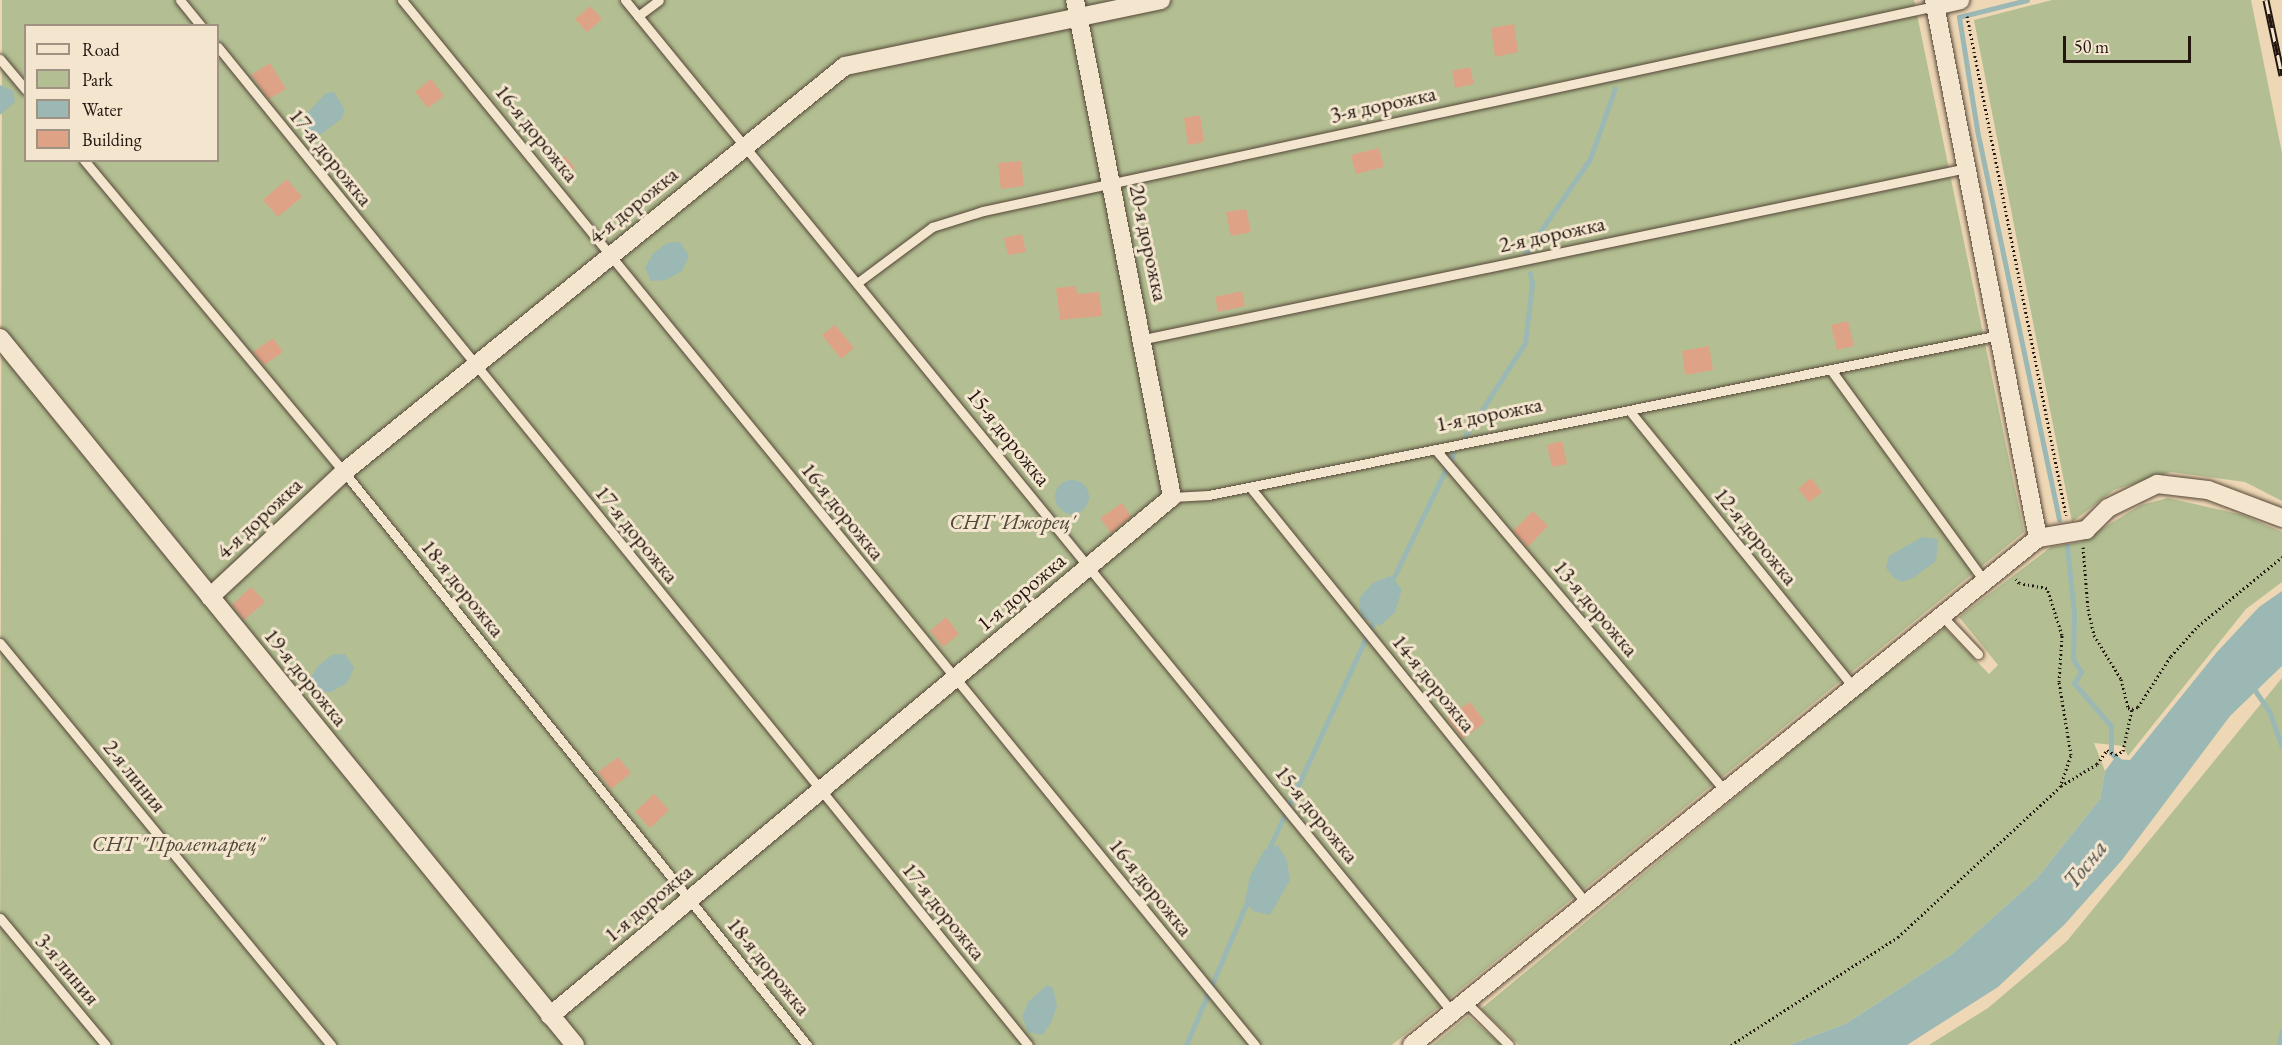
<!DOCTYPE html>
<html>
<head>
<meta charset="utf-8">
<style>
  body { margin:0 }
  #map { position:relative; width:2282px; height:1045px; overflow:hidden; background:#eed7b5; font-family:"EB Garamond",serif }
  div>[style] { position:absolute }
  .green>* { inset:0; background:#b3bf92 }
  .water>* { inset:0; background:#9bb8b4 }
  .round { border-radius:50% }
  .stream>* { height:5px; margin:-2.5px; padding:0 2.5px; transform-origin:2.5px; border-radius:2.5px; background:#9bb8b4 }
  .building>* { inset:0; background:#dea287 }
  .path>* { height:3px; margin-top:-1.5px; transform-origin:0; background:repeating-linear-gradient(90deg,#22160e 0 1.5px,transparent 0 4.5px) }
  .roads { filter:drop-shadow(0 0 2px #554638) drop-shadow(0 0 2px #554638) }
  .service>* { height:9px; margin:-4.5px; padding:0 4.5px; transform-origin:4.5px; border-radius:4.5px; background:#f4e5cf }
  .minor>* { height:18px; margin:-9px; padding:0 9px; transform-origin:9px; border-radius:9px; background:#f4e5cf }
  .rail>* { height:7px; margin-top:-3.5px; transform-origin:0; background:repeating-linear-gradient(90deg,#f4e5cf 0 14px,#22160e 0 28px); box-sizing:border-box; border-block:2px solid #22160e }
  span { translate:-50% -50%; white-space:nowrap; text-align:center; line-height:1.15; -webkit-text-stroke:6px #f4e5cf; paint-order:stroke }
  .street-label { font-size:22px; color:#22160e }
  .park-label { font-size:22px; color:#4e4936; font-style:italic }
  .water-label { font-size:24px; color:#4c4f48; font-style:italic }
  .legend { position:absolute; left:24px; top:24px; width:195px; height:138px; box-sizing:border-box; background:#f4e5cf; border:2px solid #a09282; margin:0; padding:8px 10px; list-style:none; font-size:18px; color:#22160e }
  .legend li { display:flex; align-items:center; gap:12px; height:30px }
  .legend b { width:30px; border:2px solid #a09282 }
  .scale { position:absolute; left:2063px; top:36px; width:128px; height:27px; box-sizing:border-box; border:3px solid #22160e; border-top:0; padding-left:8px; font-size:18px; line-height:21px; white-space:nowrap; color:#22160e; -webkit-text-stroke:4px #f4e5cf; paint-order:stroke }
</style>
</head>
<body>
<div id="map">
  <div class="green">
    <i style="clip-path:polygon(evenodd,2px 0,1914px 0,2024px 532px,1392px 1045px,0 1045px,2px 0,26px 26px,218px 26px,218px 160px,26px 160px,26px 26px)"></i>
    <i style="clip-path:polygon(2052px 0,2251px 0,2282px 153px,2282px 501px,2245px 482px,2171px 472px,2114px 490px,2072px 522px,1974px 20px)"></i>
    <i style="clip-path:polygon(2168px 498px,2243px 515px,2282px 532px,2282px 582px,2246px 609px,2128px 756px,2123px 746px,2094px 743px,2105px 771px,2100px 799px,2037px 878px,1952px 954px,1847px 1023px,1789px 1045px,1519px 1045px,1481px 1009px,1862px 692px,1945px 628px,1989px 674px,1998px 665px,1959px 617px,2051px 547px,2080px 542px,2141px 505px)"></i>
    <i style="clip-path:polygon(2282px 678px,2282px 1045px,1929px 1045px,1988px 1008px,2067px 941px)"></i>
    <i style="clip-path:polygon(1468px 1016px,1502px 1045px,1433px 1045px)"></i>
  </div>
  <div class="water">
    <i style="clip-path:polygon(0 85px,13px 91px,15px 102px,0 115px)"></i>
    <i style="clip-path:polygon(334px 92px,345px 110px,341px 119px,320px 135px,308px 139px,299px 122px,326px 93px)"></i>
    <i style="clip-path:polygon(680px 242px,689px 256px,682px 271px,666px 280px,651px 281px,645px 267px,653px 254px,667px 243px)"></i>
    <i class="round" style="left:1055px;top:480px;width:34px;height:34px"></i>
    <i style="clip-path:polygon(1922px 537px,1938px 539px,1936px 561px,1913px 578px,1902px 582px,1895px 579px,1886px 568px,1889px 556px)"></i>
    <i style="clip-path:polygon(1390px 576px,1402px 589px,1395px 612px,1380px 626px,1361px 617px,1359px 598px,1373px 583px)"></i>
    <i style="clip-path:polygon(2282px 591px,2282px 666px,2230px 716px,2122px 860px,2064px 925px,1998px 987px,1907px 1045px,1789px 1045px,1847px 1023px,1952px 954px,2037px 878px,2100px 799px,2105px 771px,2114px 759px,2130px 760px,2217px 652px,2259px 607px)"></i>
    <i style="clip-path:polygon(345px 654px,354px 668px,347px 683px,331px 692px,316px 692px,310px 679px,318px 666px,332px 655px)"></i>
    <i style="clip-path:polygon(1278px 845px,1287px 861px,1290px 880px,1270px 915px,1253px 911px,1245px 901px,1250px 876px,1264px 850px)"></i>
    <i style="clip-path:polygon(1047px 985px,1053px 988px,1057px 1006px,1051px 1023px,1042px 1035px,1028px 1032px,1022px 1016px,1029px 1001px)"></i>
  </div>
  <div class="stream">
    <i style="left:2027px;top:0;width:70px;rotate:166deg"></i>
    <i style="left:1959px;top:17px;width:114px;rotate:80.9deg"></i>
    <i style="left:1977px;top:130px;width:398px;rotate:78.1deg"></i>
    <i style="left:1526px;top:252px;width:113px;rotate:-55.5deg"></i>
    <i style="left:1590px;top:159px;width:75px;rotate:-70.6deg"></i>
    <i style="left:1465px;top:436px;width:111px;rotate:-57.2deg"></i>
    <i style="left:1525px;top:343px;width:59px;rotate:-83.2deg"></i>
    <i style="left:1532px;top:284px;width:11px;rotate:-100deg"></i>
    <i style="left:2067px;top:546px;width:67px;rotate:84deg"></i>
    <i style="left:2074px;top:613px;width:46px;rotate:91.2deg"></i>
    <i style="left:2073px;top:659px;width:15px;rotate:58deg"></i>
    <i style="left:2081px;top:672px;width:13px;rotate:122deg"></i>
    <i style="left:2074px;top:683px;width:57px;rotate:49.3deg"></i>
    <i style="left:2111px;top:726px;width:27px;rotate:90deg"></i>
    <i style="left:2111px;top:753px;width:16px;rotate:43deg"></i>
    <i style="left:1390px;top:585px;width:145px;rotate:-64.3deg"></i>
    <i style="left:2252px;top:686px;width:30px;rotate:56deg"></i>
    <i style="left:2269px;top:711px;width:37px;rotate:70deg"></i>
    <i style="left:1266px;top:855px;width:261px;rotate:-65.3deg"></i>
    <i style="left:1186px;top:1045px;width:161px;rotate:-66.9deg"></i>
    <i style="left:2279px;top:1045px;width:14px;rotate:-78deg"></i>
  </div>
  <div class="building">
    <i style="clip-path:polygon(590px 6px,602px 19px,587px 32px,575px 19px)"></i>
    <i style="clip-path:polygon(1514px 24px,1518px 52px,1495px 57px,1491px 28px)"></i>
    <i style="clip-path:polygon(270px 63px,286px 89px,269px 99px,251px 75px)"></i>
    <i style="clip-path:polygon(1470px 67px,1474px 84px,1455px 88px,1452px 71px)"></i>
    <i style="clip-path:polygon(431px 79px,444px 96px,428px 108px,415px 92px)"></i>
    <i style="clip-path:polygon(1200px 115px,1204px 142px,1188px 145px,1184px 118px)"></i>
    <i style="clip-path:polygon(1379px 148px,1384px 167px,1356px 174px,1351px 155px)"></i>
    <i style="clip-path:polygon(565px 156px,575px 168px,564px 177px,554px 164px)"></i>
    <i style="clip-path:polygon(1021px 161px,1024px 186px,1001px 189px,998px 163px)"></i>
    <i style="clip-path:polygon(287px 179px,302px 197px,278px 217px,263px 200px)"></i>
    <i style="clip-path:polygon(1246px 209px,1251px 232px,1231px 236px,1226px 212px)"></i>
    <i style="clip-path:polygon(1022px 234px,1026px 252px,1008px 255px,1004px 238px)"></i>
    <i style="clip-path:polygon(1076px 286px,1077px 294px,1099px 292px,1102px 316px,1060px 320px,1056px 288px)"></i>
    <i style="clip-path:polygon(1242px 291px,1245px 306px,1218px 312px,1215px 297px)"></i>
    <i style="clip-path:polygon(1848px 321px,1854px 346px,1837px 350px,1831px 325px)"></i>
    <i style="clip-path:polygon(835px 325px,854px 348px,841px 359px,822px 335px)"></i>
    <i style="clip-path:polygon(273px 338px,283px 352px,264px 365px,253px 352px)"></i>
    <i style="clip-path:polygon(1709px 346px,1713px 370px,1685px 375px,1682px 351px)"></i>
    <i style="clip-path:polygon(1562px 441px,1567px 464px,1552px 467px,1547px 445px)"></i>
    <i style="clip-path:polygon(1811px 478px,1822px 492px,1809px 502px,1798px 489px)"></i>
    <i style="clip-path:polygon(1122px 503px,1131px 517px,1111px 533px,1100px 518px)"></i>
    <i style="clip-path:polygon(1533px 511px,1548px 526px,1528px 547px,1513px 531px)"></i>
    <i style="clip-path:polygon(251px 587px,265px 602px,244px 620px,232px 605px)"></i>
    <i style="clip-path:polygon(946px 617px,959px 634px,943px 647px,930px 631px)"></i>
    <i style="clip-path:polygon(1470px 702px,1485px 722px,1463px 739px,1447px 718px)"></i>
    <i style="clip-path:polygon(618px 757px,631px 773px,611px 789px,598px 772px)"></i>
    <i style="clip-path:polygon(654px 794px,669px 810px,650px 828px,635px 812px)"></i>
  </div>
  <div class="path">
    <i style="left:1967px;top:16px;width:509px;rotate:78.78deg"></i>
    <i style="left:2083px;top:547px;width:62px;rotate:85.4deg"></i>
    <i style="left:2088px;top:609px;width:27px;rotate:77deg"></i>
    <i style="left:2094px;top:635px;width:52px;rotate:58.5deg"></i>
    <i style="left:2121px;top:679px;width:30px;rotate:76deg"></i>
    <i style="left:2128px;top:708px;width:4px;rotate:14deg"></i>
    <i style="left:2132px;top:709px;width:6px;rotate:-18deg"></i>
    <i style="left:2138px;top:707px;width:61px;rotate:-57.1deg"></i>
    <i style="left:2171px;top:656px;width:40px;rotate:-48deg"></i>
    <i style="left:2198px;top:626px;width:109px;rotate:-39.4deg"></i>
    <i style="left:2061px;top:786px;width:42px;rotate:-31.4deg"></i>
    <i style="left:2097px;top:764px;width:17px;rotate:-54deg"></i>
    <i style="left:2107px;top:750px;width:10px;rotate:29deg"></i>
    <i style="left:2116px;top:755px;width:8px;rotate:-30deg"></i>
    <i style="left:2123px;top:751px;width:43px;rotate:-77.9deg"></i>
    <i style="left:1731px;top:1045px;width:199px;rotate:-32.9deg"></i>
    <i style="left:1898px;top:937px;width:221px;rotate:-42.8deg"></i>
    <i style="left:2060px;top:787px;width:34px;rotate:-71deg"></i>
    <i style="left:2071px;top:755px;width:74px;rotate:-99.3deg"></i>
    <i style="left:2059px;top:682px;width:47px;rotate:-86.3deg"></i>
    <i style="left:2062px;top:635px;width:49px;rotate:-107.7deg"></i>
    <i style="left:2047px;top:588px;width:28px;rotate:-170deg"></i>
    <i style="left:2019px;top:583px;width:5px;rotate:-127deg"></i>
  </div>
  <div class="roads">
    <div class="service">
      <i style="left:180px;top:0;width:33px;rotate:51deg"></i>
      <i style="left:402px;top:0;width:1349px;rotate:50.78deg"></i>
      <i style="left:625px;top:0;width:1308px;rotate:50.74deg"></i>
      <i style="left:638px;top:16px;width:26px;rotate:-37deg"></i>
      <i style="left:218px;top:47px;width:1285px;rotate:50.94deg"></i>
      <i style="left:0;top:59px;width:40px;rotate:50deg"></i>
      <i style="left:84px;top:160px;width:406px;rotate:50.2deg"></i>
      <i style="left:344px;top:472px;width:737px;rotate:51.06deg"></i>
      <i style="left:857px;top:283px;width:94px;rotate:-36.7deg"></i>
      <i style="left:932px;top:227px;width:53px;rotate:-17.4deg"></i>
      <i style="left:983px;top:211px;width:974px;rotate:-12.15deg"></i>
      <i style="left:1144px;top:339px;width:841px;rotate:-11.74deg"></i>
      <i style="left:1831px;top:370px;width:263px;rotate:54deg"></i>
      <i style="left:1629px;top:410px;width:356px;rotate:51deg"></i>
      <i style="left:1435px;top:449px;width:450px;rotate:49.7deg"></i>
      <i style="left:1250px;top:487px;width:536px;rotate:51.06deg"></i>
      <i style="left:1172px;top:497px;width:37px;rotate:-3deg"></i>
      <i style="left:1209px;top:495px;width:807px;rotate:-11.44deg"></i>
      <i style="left:1943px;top:617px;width:51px;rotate:46.6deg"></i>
      <i style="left:0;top:643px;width:521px;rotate:50.53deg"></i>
      <i style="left:0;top:918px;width:165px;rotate:50.2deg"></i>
      <i style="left:1467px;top:1003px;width:59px;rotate:45deg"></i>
    </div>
    <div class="minor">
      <i style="left:1935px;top:6px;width:26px;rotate:-13deg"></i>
      <i style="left:0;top:338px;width:911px;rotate:50.88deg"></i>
      <i style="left:2038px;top:538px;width:49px;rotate:-9.5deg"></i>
      <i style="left:2086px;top:530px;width:31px;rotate:-45deg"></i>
      <i style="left:2108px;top:508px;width:55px;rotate:-26.1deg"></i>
      <i style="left:2157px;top:484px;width:51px;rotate:6.7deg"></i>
      <i style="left:2208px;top:490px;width:79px;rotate:20.7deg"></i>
      <i style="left:210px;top:597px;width:183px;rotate:-43deg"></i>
      <i style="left:344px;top:472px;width:645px;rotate:-39.02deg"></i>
      <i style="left:845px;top:66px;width:323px;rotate:-11.8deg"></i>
      <i style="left:550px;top:1016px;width:810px;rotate:-39.84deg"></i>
      <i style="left:1172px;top:497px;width:506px;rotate:-101.04deg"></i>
      <i style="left:1412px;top:1045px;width:806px;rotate:-39deg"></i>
      <i style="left:2038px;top:538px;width:548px;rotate:-100.94deg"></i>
    </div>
  </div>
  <div class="rail">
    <i style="left:2266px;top:0;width:77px;rotate:78deg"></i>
  </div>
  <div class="street-label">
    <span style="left:1383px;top:104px;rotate:-12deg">3-я дорожка</span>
    <span style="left:537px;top:133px;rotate:51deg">16-я дорожка</span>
    <span style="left:331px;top:157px;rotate:51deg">17-я дорожка</span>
    <span style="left:633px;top:205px;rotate:-39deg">4-я дорожка</span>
    <span style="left:1552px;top:234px;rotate:-12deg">2-я дорожка</span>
    <span style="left:1149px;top:243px;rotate:78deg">20-я дорожка</span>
    <span style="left:1489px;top:414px;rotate:-11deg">1-я дорожка</span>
    <span style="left:1009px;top:437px;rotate:51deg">15-я дорожка</span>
    <span style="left:843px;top:511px;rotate:51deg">16-я дорожка</span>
    <span style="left:259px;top:518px;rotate:-43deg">4-я дорожка</span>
    <span style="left:637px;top:534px;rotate:51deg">17-я дорожка</span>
    <span style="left:1756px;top:536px;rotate:51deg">12-я дорожка</span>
    <span style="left:463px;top:588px;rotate:51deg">18-я дорожка</span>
    <span style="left:1021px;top:592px;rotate:-40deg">1-я дорожка</span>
    <span style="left:1596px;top:608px;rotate:50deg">13-я дорожка</span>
    <span style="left:306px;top:677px;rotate:51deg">19-я дорожка</span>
    <span style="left:1434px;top:683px;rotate:51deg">14-я дорожка</span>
    <span style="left:135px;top:776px;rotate:51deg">2-я линия</span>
    <span style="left:1317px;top:814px;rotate:51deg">15-я дорожка</span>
    <span style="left:1151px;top:887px;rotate:51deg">16-я дорожка</span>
    <span style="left:648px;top:903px;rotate:-40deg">1-я дорожка</span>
    <span style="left:944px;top:911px;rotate:51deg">17-я дорожка</span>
    <span style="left:769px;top:966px;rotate:51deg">18-я дорожка</span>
    <span style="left:68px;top:969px;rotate:50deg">3-я линия</span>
  </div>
  <div class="park-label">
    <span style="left:1012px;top:522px">СНТ 'Ижорец'</span>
    <span style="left:178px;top:844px">СНТ "Пролетарец"</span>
  </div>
  <div class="water-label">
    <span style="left:2085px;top:864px;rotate:-51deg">Тосна</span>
  </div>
  <ul class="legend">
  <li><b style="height:8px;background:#f4e5cf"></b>Road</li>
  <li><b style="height:16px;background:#b3bf92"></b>Park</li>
  <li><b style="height:16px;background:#9bb8b4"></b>Water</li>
  <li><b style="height:16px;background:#dea287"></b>Building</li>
  </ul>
  <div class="scale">50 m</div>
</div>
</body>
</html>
